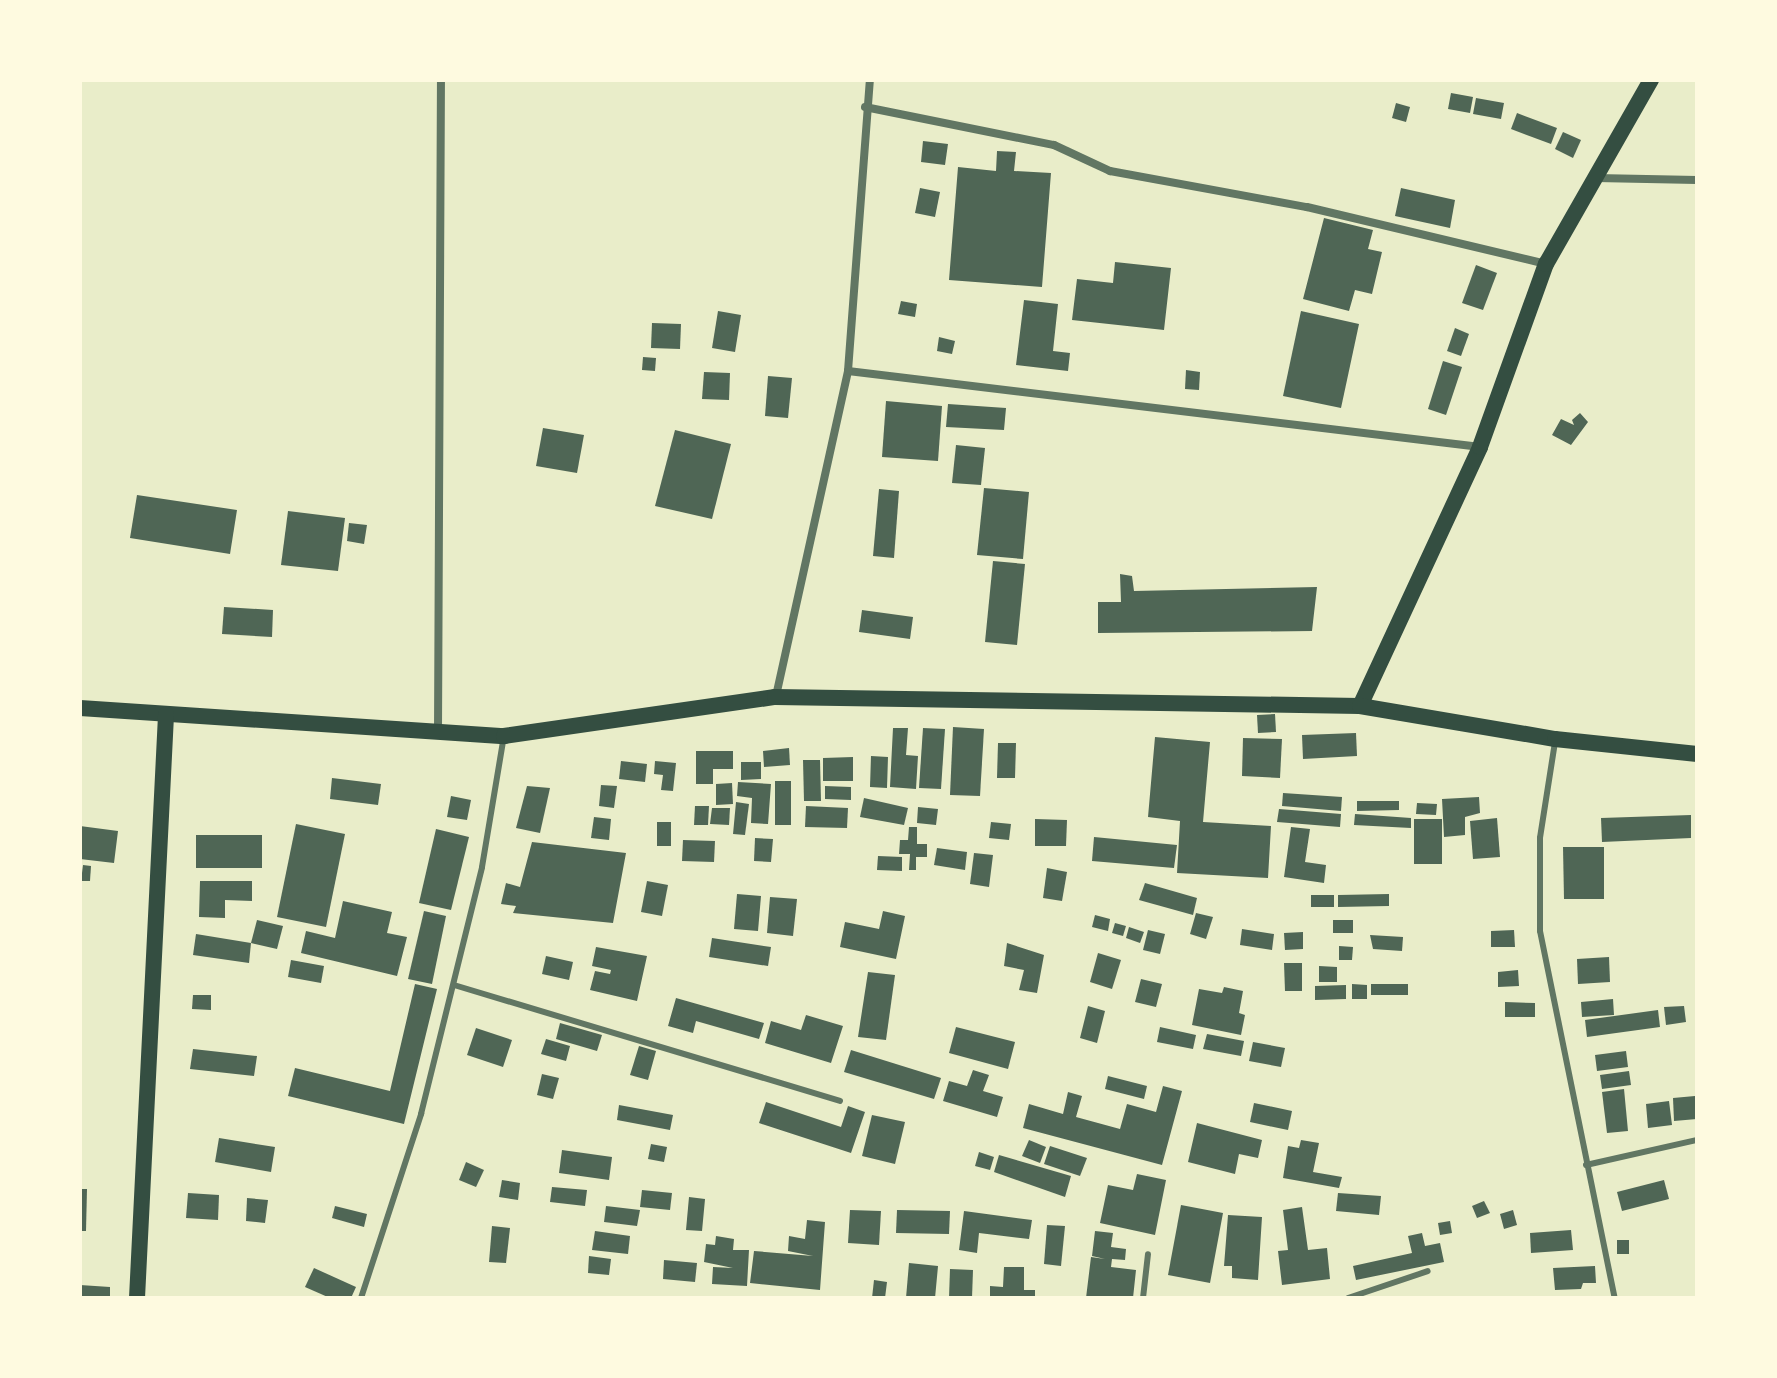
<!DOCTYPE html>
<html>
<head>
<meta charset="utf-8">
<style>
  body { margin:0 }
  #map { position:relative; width:1777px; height:1378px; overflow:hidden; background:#e9edc9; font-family:Barlow,sans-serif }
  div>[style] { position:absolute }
  .building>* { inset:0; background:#4f6655 }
  .service>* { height:6px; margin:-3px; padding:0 3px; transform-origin:3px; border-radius:3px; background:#617663 }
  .minor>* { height:8px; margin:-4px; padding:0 4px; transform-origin:4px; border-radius:4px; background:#617663 }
  .secondary>* { height:16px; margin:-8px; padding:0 8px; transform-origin:8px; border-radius:8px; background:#344e41 }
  span { translate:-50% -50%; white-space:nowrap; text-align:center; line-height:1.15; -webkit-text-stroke:6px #fefae0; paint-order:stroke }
  .frame { position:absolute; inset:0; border:82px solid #fefae0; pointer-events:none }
</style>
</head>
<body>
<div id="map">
  <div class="building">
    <i style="clip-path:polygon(1451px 93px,1473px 97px,1470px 113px,1448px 109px)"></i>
    <i style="clip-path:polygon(1476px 98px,1504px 103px,1501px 119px,1473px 114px)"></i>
    <i style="clip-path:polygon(1396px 103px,1410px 107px,1406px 122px,1392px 118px)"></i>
    <i style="clip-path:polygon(1517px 113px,1557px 128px,1551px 144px,1511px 129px)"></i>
    <i style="clip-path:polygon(1563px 132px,1581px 140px,1573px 158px,1555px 149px)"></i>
    <i style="clip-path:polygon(923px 141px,948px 144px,945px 165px,921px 162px)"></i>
    <i style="clip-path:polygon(997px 151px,1016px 152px,1014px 171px,1051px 173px,1042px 287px,949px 280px,958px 167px,996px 171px)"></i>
    <i style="clip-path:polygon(920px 188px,940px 192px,935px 217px,915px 213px)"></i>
    <i style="clip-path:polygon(1401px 188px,1455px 200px,1450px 228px,1395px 216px)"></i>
    <i style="clip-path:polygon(1324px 218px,1373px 230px,1368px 249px,1382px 252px,1372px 294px,1355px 290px,1349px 311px,1303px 299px)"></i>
    <i style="clip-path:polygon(1115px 262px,1171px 268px,1164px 330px,1072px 320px,1077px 279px,1113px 283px)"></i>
    <i style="clip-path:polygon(1476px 265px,1497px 273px,1483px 310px,1462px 303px)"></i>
    <i style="clip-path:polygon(1024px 300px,1058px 304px,1053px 351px,1070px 353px,1068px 371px,1016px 365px)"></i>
    <i style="clip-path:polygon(901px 301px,917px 304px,915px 317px,898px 314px)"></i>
    <i style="clip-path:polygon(718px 311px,741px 315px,735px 352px,712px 348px)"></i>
    <i style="clip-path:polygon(1301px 311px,1359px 324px,1341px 408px,1283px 396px)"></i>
    <i style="clip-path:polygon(652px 323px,681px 324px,680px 349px,651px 348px)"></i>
    <i style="clip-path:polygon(1455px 328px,1469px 334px,1461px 356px,1447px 351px)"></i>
    <i style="clip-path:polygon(939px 337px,955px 341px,952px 354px,937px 351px)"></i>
    <i style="clip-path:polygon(643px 357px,656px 358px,655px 371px,642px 370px)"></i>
    <i style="clip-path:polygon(1443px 361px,1462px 367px,1446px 415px,1428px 409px)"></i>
    <i style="clip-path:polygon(1186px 370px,1200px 372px,1199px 390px,1185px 389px)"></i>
    <i style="clip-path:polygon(704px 372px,730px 373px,729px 400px,702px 399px)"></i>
    <i style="clip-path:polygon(768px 376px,792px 378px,788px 418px,765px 416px)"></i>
    <i style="clip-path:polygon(886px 401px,942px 406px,938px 461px,882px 457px)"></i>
    <i style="clip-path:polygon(948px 404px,1006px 408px,1004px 430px,946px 427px)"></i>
    <i style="clip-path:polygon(1580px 413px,1588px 422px,1571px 445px,1552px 435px,1561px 419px,1574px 425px,1572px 420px)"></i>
    <i style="clip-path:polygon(543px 428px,584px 435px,577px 473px,536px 466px)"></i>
    <i style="clip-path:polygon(675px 430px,731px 444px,712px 519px,655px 506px)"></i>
    <i style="clip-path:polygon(956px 445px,985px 448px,981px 485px,952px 483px)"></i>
    <i style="clip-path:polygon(984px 488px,1029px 492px,1023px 559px,977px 555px)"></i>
    <i style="clip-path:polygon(879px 489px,899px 491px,894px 558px,873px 556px)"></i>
    <i style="clip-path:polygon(137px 495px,237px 510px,230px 554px,130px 538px)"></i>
    <i style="clip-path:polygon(288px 511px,345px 518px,338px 571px,281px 565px)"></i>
    <i style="clip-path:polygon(349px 523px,367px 525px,364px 544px,347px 541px)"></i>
    <i style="clip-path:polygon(993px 561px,1025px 564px,1017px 645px,985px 642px)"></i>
    <i style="clip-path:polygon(1120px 574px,1132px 576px,1134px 591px,1317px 587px,1312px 631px,1098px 633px,1098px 602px,1121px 602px)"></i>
    <i style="clip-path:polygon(224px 607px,273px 610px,272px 637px,222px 634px)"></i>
    <i style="clip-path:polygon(862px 610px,913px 617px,910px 639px,859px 632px)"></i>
    <i style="clip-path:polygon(1275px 714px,1276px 732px,1258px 733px,1257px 715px)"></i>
    <i style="clip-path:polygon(953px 727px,984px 729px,980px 796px,950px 795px)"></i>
    <i style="clip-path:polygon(893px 728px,908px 728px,906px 755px,918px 756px,916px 789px,890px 787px)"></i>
    <i style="clip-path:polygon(923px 728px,945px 729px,941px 789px,919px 788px)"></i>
    <i style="clip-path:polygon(1356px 733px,1357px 756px,1303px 759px,1302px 735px)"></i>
    <i style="clip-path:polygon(1155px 737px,1210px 742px,1203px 822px,1271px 826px,1268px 878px,1177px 873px,1180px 821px,1148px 817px)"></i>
    <i style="clip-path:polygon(1243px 738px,1282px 739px,1280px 778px,1242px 776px)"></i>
    <i style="clip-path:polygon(998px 743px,1016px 743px,1015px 778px,997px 778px)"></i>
    <i style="clip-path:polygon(789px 748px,790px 765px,764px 767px,763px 751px)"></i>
    <i style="clip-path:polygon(696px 751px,733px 751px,733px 769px,713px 769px,713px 784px,696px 784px)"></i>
    <i style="clip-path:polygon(871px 756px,888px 757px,887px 788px,870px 787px)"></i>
    <i style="clip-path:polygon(853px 757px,853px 781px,823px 781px,823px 758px)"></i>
    <i style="clip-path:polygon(803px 760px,820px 760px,821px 801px,804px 801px)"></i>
    <i style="clip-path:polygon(621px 761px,647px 764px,645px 782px,619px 779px)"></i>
    <i style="clip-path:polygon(655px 761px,676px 763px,673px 791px,661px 790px,663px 775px,654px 774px)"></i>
    <i style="clip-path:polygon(741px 762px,761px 762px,761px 779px,741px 780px)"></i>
    <i style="clip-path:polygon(332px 778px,381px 784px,378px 805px,330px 799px)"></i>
    <i style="clip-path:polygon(775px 781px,791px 781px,791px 825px,775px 825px)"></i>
    <i style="clip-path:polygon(738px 782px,771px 784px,768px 824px,751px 823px,752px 798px,737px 796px)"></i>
    <i style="clip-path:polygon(732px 783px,733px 804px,716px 805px,716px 784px)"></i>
    <i style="clip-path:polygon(601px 785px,617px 786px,614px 808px,599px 806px)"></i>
    <i style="clip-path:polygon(527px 786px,550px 788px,540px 833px,516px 828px)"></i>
    <i style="clip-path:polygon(825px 786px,851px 787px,851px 800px,825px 799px)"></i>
    <i style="clip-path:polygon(1283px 793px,1342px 797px,1341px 811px,1282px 806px)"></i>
    <i style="clip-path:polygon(451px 796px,471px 800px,467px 820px,447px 817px)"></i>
    <i style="clip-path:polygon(1479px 797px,1480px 813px,1465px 817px,1465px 835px,1444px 837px,1442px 799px)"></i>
    <i style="clip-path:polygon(864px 798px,908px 808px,904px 825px,860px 817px)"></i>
    <i style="clip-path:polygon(1357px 801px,1399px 801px,1399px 810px,1357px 811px)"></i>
    <i style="clip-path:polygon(736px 802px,749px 804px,745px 835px,733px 834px)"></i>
    <i style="clip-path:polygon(1417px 803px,1437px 804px,1436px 815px,1416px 814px)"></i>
    <i style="clip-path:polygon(695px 806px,709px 806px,708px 825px,694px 825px)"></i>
    <i style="clip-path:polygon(806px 806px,848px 808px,847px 828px,805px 827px)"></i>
    <i style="clip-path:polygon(918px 807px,938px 809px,936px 825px,917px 823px)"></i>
    <i style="clip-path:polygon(712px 808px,730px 808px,729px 825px,710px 824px)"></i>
    <i style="clip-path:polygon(1279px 809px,1341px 814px,1340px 827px,1277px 822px)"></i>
    <i style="clip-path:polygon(1355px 814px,1411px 818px,1411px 828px,1354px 825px)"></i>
    <i style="clip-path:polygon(1691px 815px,1691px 838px,1602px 842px,1601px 818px)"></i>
    <i style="clip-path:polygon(594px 817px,611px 819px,609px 840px,591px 838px)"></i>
    <i style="clip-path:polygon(1497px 818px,1500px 857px,1473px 859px,1470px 821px)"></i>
    <i style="clip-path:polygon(1035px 819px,1067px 820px,1066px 846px,1035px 846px)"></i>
    <i style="clip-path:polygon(1414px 819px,1442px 819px,1442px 864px,1414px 864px)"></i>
    <i style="clip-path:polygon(657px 822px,671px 822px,671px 846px,657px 846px)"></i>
    <i style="clip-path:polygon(991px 822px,1011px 824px,1009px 840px,989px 838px)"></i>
    <i style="clip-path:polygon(296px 824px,345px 834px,326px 927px,277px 917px)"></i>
    <i style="clip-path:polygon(80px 826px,118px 831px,114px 863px,80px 859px)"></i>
    <i style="clip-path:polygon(909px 827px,917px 827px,917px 844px,927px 844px,927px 857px,916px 857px,916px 870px,909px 870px,910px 854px,899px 854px,900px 840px,908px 840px)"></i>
    <i style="clip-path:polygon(1291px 827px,1310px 829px,1305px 862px,1326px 865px,1324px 883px,1284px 877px)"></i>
    <i style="clip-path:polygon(436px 829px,469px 837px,451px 910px,419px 903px)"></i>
    <i style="clip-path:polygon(196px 835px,262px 835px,262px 868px,196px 868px)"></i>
    <i style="clip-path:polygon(1094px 837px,1177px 845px,1174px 868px,1092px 861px)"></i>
    <i style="clip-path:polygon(755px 838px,773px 839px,771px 862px,754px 861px)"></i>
    <i style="clip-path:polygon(683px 840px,715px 841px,714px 862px,682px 861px)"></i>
    <i style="clip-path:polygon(532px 842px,626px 853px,613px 923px,513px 913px,516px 906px,501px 904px,506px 883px,520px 887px)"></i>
    <i style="clip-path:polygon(1563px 847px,1604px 847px,1604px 899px,1564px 899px)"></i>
    <i style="clip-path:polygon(937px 848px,967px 852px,965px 870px,934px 865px)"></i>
    <i style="clip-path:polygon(974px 853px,993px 855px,989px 887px,970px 884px)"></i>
    <i style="clip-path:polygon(878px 856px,902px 857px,902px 871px,877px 870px)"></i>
    <i style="clip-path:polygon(83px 865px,91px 866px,90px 881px,81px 881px)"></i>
    <i style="clip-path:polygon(1047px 868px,1067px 872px,1062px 901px,1043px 898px)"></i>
    <i style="clip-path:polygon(200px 881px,252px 881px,252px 901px,225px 900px,225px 918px,199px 917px)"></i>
    <i style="clip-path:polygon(647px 881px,668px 885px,662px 916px,641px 912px)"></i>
    <i style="clip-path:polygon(1145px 883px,1197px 898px,1193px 915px,1139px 900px)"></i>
    <i style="clip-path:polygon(737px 894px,761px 896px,758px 931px,734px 929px)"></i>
    <i style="clip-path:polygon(1389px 894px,1389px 906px,1338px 907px,1338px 895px)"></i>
    <i style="clip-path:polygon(1311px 895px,1334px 895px,1334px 907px,1311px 907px)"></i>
    <i style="clip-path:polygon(770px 897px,797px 899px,793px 936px,767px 933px)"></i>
    <i style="clip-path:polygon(343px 901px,392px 912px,387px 933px,407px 937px,397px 976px,301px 953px,306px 931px,335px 938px)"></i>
    <i style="clip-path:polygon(424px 911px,446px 916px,432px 984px,408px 979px)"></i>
    <i style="clip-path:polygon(883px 911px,905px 916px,896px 959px,840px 947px,845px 922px,879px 929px)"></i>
    <i style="clip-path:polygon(1196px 913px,1213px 917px,1206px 939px,1190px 934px)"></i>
    <i style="clip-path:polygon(1095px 915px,1110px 919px,1108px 931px,1092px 927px)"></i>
    <i style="clip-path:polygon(257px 920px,283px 926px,277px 949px,251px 943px)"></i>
    <i style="clip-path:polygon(1333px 920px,1353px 920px,1353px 933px,1333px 933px)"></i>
    <i style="clip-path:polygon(1115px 923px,1126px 926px,1123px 936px,1112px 933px)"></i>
    <i style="clip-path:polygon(1129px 927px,1144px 932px,1140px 943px,1126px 938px)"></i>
    <i style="clip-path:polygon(1242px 929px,1274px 934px,1272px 950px,1240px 945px)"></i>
    <i style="clip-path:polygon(1148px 930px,1165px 934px,1160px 954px,1143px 950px)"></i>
    <i style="clip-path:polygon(1514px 930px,1515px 947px,1491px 947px,1491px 931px)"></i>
    <i style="clip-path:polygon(1303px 932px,1303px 949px,1285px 950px,1284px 933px)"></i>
    <i style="clip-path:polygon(196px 934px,251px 943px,249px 963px,193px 955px)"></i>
    <i style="clip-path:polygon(1370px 935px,1403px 937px,1402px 951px,1373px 949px)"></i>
    <i style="clip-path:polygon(712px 938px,771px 947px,768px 966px,709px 957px)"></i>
    <i style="clip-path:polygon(1007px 943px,1044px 955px,1037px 993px,1019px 990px,1024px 970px,1004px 966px)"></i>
    <i style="clip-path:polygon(1339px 946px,1353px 947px,1352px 960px,1339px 960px)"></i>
    <i style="clip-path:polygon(596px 947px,647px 956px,637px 1001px,590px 990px,595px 971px,610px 974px,611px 970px,592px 966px)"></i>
    <i style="clip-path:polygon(1098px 953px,1121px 960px,1112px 989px,1090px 982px)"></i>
    <i style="clip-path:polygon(546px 956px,573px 962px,569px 980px,542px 974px)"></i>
    <i style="clip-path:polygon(1609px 957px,1610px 982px,1578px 984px,1577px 959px)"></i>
    <i style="clip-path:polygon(291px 960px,324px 966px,321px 983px,288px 977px)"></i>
    <i style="clip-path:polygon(1284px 963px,1302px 963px,1302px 991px,1285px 991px)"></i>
    <i style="clip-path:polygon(1319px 966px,1337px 967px,1337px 982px,1319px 982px)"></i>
    <i style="clip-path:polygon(1518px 970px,1519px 986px,1498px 987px,1498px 972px)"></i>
    <i style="clip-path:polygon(868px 972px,895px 975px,886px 1040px,858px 1037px)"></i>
    <i style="clip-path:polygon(1141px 979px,1162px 984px,1156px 1007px,1135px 1002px)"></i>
    <i style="clip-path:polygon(415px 984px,437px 989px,404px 1124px,288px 1096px,295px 1068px,390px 1091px)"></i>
    <i style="clip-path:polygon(1352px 984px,1367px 985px,1367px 999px,1352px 999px)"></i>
    <i style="clip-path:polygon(1371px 984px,1408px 984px,1408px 995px,1371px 995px)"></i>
    <i style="clip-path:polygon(1346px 985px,1346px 999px,1315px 1000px,1315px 986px)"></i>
    <i style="clip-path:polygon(1224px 987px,1243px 991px,1239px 1013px,1245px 1015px,1241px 1035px,1192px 1025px,1199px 989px,1222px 993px)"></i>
    <i style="clip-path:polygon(193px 995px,211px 995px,211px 1010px,192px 1009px)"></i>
    <i style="clip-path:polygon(676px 998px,764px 1023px,759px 1039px,696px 1021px,693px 1033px,668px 1026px)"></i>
    <i style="clip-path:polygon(1613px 999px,1614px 1015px,1582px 1017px,1581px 1002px)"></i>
    <i style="clip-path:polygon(1505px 1002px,1535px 1003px,1535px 1017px,1505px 1017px)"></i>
    <i style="clip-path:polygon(1088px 1006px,1105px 1011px,1097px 1043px,1080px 1038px)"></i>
    <i style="clip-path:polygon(1684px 1006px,1686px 1022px,1666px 1025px,1664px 1007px)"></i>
    <i style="clip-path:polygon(1658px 1010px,1660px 1027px,1587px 1037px,1585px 1020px)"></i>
    <i style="clip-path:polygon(806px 1015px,843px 1026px,831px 1063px,765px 1043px,771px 1021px,801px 1030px)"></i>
    <i style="clip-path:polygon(560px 1023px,602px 1035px,597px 1051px,556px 1039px)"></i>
    <i style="clip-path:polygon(956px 1027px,1015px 1042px,1008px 1069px,949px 1053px)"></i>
    <i style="clip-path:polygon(1160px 1027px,1196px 1035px,1193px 1049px,1157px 1042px)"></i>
    <i style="clip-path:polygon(476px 1028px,512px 1040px,503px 1067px,467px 1055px)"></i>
    <i style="clip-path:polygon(1207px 1034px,1244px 1041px,1241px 1056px,1203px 1049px)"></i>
    <i style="clip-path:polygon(546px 1039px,570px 1046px,566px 1061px,541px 1054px)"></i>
    <i style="clip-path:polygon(1253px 1042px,1285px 1048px,1281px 1067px,1249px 1061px)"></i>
    <i style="clip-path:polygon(639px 1046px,656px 1051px,648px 1080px,630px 1075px)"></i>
    <i style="clip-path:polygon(193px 1049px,257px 1056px,254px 1076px,190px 1069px)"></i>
    <i style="clip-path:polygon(851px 1050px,941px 1078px,934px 1099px,844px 1072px)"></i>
    <i style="clip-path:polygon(1626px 1051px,1628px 1067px,1597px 1071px,1595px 1055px)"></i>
    <i style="clip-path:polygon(973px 1070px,989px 1075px,983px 1091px,1003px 1097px,997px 1117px,943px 1101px,949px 1081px,967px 1086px)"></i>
    <i style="clip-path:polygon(1629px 1071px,1631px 1085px,1602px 1089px,1600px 1075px)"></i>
    <i style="clip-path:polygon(542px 1074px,559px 1078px,553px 1099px,537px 1095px)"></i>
    <i style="clip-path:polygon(1108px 1076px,1147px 1086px,1144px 1099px,1105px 1089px)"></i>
    <i style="clip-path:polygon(1163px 1086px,1182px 1091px,1162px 1165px,1023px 1128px,1029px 1104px,1063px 1114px,1068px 1092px,1082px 1096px,1076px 1117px,1120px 1129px,1127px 1104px,1156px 1112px)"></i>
    <i style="clip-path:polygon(1624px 1089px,1628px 1131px,1607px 1133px,1602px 1092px)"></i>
    <i style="clip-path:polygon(1695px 1096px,1697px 1119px,1674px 1121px,1673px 1098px)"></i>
    <i style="clip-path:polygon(1669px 1101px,1672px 1125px,1648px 1128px,1646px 1104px)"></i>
    <i style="clip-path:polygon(766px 1102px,841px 1127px,848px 1106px,865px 1112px,851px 1153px,759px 1123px)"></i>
    <i style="clip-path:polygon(1254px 1103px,1292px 1111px,1288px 1130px,1250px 1122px)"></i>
    <i style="clip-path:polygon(619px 1105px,673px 1115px,670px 1130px,617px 1120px)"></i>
    <i style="clip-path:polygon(872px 1115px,905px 1122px,895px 1164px,862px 1156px)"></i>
    <i style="clip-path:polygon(1197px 1123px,1262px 1140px,1258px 1158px,1239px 1154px,1235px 1174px,1188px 1162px)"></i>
    <i style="clip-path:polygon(219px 1138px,275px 1147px,271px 1172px,215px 1162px)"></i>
    <i style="clip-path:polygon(1029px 1140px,1046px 1147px,1040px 1163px,1022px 1156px)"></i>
    <i style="clip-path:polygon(1301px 1140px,1319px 1143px,1313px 1172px,1342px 1177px,1339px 1188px,1283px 1178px,1288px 1146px,1299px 1148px)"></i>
    <i style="clip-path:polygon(651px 1144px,667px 1147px,664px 1162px,648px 1159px)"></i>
    <i style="clip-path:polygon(1050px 1146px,1087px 1158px,1080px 1176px,1044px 1164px)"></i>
    <i style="clip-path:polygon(562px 1150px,612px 1157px,609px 1180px,559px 1173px)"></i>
    <i style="clip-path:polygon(979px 1152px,994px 1157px,990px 1170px,975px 1166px)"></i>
    <i style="clip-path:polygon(999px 1155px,1071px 1176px,1065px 1197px,994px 1172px)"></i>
    <i style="clip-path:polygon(466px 1162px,484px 1170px,476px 1187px,459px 1180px)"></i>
    <i style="clip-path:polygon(1137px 1174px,1166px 1180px,1155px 1235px,1100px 1223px,1108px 1185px,1133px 1190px)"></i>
    <i style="clip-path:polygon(502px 1180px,520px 1183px,518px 1200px,499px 1197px)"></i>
    <i style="clip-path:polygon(1664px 1180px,1669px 1199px,1622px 1211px,1617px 1192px)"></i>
    <i style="clip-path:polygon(552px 1187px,587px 1190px,585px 1206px,550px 1202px)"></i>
    <i style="clip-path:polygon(80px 1189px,87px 1189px,86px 1231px,80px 1231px)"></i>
    <i style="clip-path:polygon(642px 1190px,672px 1193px,670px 1210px,640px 1207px)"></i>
    <i style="clip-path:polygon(188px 1193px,219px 1195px,218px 1220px,186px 1218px)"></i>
    <i style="clip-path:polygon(1338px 1193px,1381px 1196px,1379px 1215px,1336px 1211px)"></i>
    <i style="clip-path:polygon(689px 1197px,705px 1199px,702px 1231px,686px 1230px)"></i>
    <i style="clip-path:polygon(247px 1198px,268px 1200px,265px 1223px,246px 1221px)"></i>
    <i style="clip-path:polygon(1484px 1201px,1490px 1213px,1477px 1218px,1472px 1206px)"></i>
    <i style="clip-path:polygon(1181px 1205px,1223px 1213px,1210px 1283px,1168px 1275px)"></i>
    <i style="clip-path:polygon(335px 1206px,367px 1214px,364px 1227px,332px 1218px)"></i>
    <i style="clip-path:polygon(606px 1206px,640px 1210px,637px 1226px,604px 1222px)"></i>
    <i style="clip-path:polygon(1302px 1207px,1308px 1250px,1327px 1248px,1330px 1279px,1282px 1285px,1278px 1251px,1288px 1250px,1283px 1210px)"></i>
    <i style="clip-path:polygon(850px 1210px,881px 1211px,879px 1245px,848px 1243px)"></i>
    <i style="clip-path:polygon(897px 1210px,950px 1211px,949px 1234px,896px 1233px)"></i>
    <i style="clip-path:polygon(1513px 1210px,1517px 1225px,1504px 1229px,1500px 1214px)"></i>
    <i style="clip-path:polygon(964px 1211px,1032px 1220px,1029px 1239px,979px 1233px,977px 1253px,959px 1250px)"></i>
    <i style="clip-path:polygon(1228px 1215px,1262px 1217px,1258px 1280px,1232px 1278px,1232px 1266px,1224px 1266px)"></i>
    <i style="clip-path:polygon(807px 1220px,825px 1222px,820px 1290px,750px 1283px,754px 1251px,813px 1256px,788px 1251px,789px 1236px,805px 1239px)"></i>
    <i style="clip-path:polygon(1450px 1221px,1452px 1233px,1440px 1235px,1438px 1223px)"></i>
    <i style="clip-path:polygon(1047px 1225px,1065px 1226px,1061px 1266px,1044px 1264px)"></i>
    <i style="clip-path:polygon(492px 1226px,510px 1228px,506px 1263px,489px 1262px)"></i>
    <i style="clip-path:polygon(1571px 1230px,1573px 1250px,1531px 1253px,1530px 1233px)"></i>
    <i style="clip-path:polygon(595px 1231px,630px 1236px,628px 1254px,592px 1250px)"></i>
    <i style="clip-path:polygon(1095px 1231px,1113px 1233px,1111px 1247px,1126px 1249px,1125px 1260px,1112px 1259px,1111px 1267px,1136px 1270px,1133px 1298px,1086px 1298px,1091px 1257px,1105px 1259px,1092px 1256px)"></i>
    <i style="clip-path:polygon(1422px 1233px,1425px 1246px,1440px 1243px,1444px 1262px,1356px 1280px,1353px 1266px,1412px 1253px,1408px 1236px)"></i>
    <i style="clip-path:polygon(716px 1236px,734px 1239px,733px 1250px,749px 1250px,747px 1286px,712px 1284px,713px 1267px,733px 1268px,704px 1262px,706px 1244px,715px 1245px)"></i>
    <i style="clip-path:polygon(1617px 1240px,1629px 1240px,1629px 1254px,1617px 1254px)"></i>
    <i style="clip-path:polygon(589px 1256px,611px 1259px,609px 1275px,588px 1273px)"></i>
    <i style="clip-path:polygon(664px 1260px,697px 1263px,695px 1282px,663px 1279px)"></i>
    <i style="clip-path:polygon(909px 1263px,938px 1266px,935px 1298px,906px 1298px)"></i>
    <i style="clip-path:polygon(1595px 1266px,1596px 1283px,1583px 1283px,1581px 1289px,1555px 1290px,1553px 1268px)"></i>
    <i style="clip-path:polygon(1004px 1267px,1024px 1267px,1024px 1290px,1035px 1290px,1035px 1298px,990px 1298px,990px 1286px,1003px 1287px)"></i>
    <i style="clip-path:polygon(314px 1268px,356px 1287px,351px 1298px,330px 1298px,305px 1287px)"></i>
    <i style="clip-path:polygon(950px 1269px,973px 1270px,972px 1298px,949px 1298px)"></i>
    <i style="clip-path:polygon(874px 1280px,887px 1282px,885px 1298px,872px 1298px)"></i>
    <i style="clip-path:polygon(80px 1285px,110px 1287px,110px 1298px,80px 1298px)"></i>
  </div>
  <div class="service">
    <i style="left:1555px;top:742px;width:97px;rotate:98.9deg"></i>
    <i style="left:1540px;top:838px;width:93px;rotate:90deg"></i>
    <i style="left:1540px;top:931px;width:375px;rotate:78.5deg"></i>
    <i style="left:454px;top:985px;width:403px;rotate:16.7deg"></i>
    <i style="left:1586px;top:1165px;width:114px;rotate:-12.7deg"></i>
    <i style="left:361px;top:1298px;width:194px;rotate:-71.9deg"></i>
    <i style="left:421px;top:1114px;width:254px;rotate:-76.1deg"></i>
    <i style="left:482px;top:867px;width:133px;rotate:-80.5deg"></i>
    <i style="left:1143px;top:1298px;width:44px;rotate:-83.5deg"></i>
    <i style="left:1348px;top:1298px;width:84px;rotate:-18.6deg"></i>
  </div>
  <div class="minor">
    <i style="left:865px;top:107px;width:193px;rotate:11.4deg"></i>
    <i style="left:1054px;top:145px;width:62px;rotate:24.9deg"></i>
    <i style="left:1110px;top:171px;width:200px;rotate:10.4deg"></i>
    <i style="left:1307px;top:207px;width:246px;rotate:13.4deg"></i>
    <i style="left:1596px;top:178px;width:101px;rotate:1.1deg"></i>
    <i style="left:848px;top:371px;width:637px;rotate:6.86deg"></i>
    <i style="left:776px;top:696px;width:333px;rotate:-77.5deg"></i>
    <i style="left:848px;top:371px;width:292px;rotate:-85.7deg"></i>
    <i style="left:438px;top:732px;width:652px;rotate:-89.74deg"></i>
  </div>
  <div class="secondary">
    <i style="left:1360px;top:706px;width:285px;rotate:-65.1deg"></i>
    <i style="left:1480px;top:447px;width:195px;rotate:-70.2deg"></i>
    <i style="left:1546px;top:264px;width:212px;rotate:-60.3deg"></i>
    <i style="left:80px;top:708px;width:425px;rotate:3.8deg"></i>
    <i style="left:504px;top:736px;width:274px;rotate:-8.2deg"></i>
    <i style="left:775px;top:697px;width:585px;rotate:0.88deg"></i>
    <i style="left:1360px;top:706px;width:198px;rotate:9.6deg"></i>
    <i style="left:1555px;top:739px;width:143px;rotate:6deg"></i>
    <i style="left:137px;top:1298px;width:584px;rotate:-87.15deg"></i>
  </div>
  <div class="frame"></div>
</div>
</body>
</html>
